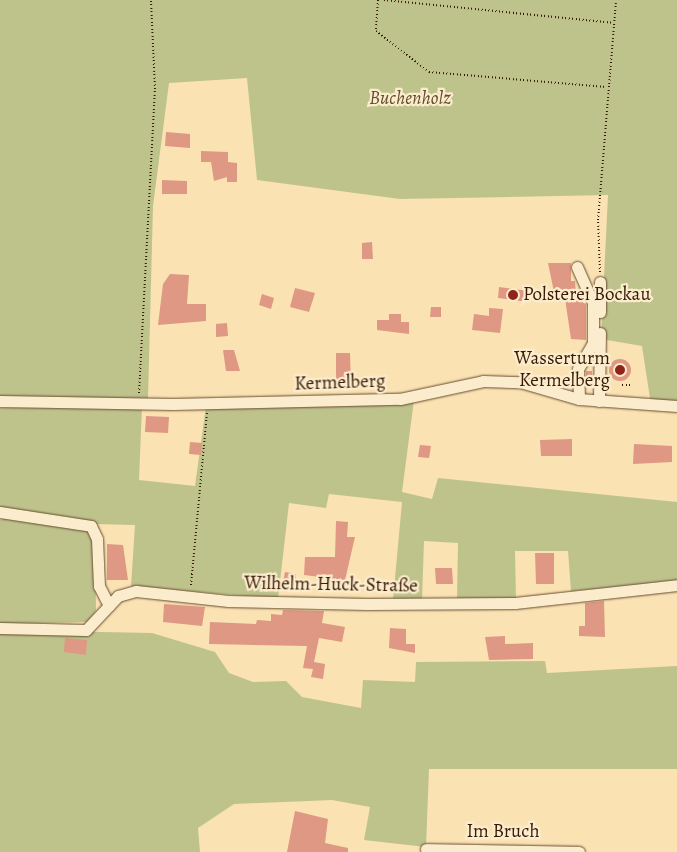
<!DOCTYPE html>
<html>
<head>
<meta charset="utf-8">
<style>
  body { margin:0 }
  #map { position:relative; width:677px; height:852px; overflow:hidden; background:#fae2b3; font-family:Alegreya,serif }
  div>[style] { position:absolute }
  .green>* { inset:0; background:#bec38c }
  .building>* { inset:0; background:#de9883 }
  .round { border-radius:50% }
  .path>* { height:2px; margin-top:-1px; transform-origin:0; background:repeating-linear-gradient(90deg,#361a03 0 1px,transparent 0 3.5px) }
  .roads { filter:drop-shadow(0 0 1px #674c2f) drop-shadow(0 0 1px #674c2f) }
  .minor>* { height:11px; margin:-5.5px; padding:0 5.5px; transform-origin:5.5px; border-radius:5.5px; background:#fcecce }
  .dots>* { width:14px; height:14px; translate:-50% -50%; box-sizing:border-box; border:2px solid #fcecce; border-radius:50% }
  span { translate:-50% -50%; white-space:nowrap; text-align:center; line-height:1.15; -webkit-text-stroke:4.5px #fcecce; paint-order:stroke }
  .park-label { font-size:19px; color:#5f4d2c; font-style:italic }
  .poi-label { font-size:19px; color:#361a03 }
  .left { translate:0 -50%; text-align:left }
  .right { translate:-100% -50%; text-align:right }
  .street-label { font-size:19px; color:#361a03 }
</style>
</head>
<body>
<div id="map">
  <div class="green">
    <i style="clip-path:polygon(0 0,677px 0,677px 405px,651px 405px,642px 346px,601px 339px,608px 195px,400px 199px,257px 180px,247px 78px,169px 83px,153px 206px,148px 399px,0 398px)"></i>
    <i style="clip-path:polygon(414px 400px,402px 492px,432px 499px,438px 478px,677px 502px,677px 582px,571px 591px,568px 551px,515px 551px,516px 599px,457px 600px,458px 543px,424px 541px,422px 600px,393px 600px,402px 502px,329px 494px,326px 508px,289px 503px,278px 599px,131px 586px,135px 525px,93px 524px,0 507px,0 408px,142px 406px,139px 480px,195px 486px,206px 406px)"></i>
    <i style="clip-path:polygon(10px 516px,83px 525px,95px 538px,96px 610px,89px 622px,0 624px,0 520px)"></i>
    <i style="clip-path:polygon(0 630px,152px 633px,215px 652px,229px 673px,253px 682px,286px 681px,302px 697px,361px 708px,363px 680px,415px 682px,416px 662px,545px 661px,547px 673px,677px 666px,677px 769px,429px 769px,426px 847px,364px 840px,370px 807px,332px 800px,234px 804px,198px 828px,200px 852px,0 852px)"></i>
  </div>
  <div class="building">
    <i style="clip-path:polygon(166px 132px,190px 134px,190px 148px,165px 146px)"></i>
    <i style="clip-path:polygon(201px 151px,228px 152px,228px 162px,237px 163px,237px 182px,227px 182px,227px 177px,214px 181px,211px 162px,201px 162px)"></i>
    <i style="clip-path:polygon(162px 180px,187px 181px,187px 194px,162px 194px)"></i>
    <i style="clip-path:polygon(372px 242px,373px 259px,362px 259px,362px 243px)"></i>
    <i style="clip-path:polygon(548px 263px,571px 263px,571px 281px,575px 281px,576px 294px,586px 305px,586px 340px,571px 339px,564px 292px,554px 292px)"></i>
    <i style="clip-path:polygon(170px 274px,189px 275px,187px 304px,206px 304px,206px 321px,158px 325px,163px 284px)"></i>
    <i style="clip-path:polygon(499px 287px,529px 291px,528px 302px,498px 298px)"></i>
    <i style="clip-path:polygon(295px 288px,315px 293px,309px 312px,290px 307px)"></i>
    <i style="clip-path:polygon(262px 294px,274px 298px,271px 309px,259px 305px)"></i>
    <i style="clip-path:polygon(431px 307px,441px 307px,441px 317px,430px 317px)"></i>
    <i style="clip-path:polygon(489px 308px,503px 309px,500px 333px,472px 330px,474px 314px,489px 316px)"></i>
    <i style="clip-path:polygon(389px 314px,401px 314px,401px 322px,409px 322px,409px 334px,377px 330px,377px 320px,389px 320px)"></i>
    <i style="clip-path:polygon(227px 323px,228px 336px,216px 337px,216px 324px)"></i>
    <i style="clip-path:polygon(223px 350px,234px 350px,240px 371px,226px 371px)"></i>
    <i style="clip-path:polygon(336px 353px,350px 353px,351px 386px,336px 386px)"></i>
    <i class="round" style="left:609px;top:359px;width:22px;height:22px"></i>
    <i style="clip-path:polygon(586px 371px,592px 371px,592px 382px,586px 382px)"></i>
    <i style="clip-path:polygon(556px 378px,571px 381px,571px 389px,555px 384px)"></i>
    <i style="clip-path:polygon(146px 416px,169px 417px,168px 433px,145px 432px)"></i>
    <i style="clip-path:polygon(572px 439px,572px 456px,541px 456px,540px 440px)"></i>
    <i style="clip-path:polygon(190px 442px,202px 443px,201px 455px,189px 454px)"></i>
    <i style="clip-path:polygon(634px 444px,672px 446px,672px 462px,633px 464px)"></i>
    <i style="clip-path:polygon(420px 445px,431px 446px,429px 458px,418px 457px)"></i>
    <i style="clip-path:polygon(336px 521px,348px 522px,347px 537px,355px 537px,345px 580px,304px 575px,305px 557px,335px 557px)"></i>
    <i style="clip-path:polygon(107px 544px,123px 545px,128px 580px,107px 580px)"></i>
    <i style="clip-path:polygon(535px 553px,554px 553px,554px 584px,536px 584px)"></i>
    <i style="clip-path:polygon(435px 568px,452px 568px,453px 584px,436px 584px)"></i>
    <i style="clip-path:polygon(285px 572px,296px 574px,295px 585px,283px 583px)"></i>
    <i style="clip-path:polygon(604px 601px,605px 637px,579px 636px,579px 626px,585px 626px,585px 603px)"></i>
    <i style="clip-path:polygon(164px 604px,205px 607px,202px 626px,163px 622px)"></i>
    <i style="clip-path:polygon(283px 610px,324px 611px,322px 623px,345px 627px,342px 642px,319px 638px,314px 662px,325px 664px,323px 679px,311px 677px,313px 669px,303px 668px,307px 646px,209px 644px,210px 622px,256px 624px,257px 620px,271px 621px,271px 614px,282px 615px)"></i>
    <i style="clip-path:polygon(390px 628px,406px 629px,406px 644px,415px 644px,415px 653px,389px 648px)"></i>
    <i style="clip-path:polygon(505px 636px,505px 644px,533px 643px,533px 659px,489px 660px,485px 637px)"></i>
    <i style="clip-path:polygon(65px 638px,87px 640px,86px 655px,64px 652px)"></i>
    <i style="clip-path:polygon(295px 811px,328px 819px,325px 843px,348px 848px,348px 852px,287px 852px)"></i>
  </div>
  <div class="path">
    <i style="left:378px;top:0;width:31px;rotate:94deg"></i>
    <i style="left:376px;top:31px;width:67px;rotate:37.7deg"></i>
    <i style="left:429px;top:72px;width:178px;rotate:4.8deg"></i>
    <i style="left:384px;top:0;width:230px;rotate:5.7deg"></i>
    <i style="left:600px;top:272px;width:52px;rotate:-92.2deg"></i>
    <i style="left:598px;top:220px;width:221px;rotate:-85.3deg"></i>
    <i style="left:622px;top:385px;width:10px"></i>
    <i style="left:139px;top:393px;width:304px;rotate:-87deg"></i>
    <i style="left:155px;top:89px;width:89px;rotate:-92.6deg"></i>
    <i style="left:191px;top:585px;width:173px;rotate:-84.7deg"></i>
  </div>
  <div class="roads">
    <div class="minor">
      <i style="left:577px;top:267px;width:39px;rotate:66deg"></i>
      <i style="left:593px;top:303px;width:40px;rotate:90deg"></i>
      <i style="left:593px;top:343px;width:30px;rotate:120deg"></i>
      <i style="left:578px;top:369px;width:30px;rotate:88deg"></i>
      <i style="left:600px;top:312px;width:30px;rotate:-90deg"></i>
      <i style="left:0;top:401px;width:173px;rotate:1deg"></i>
      <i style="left:173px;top:404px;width:227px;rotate:-1.3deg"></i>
      <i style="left:400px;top:399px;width:85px;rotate:-12.2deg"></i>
      <i style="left:483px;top:381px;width:37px;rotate:2deg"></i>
      <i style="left:520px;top:382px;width:61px;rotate:16.1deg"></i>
      <i style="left:579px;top:399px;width:98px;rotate:4.1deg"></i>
      <i style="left:599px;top:401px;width:68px;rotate:-89.2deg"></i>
      <i style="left:0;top:512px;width:92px;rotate:8.7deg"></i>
      <i style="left:91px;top:526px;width:14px;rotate:65deg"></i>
      <i style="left:97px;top:539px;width:47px;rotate:87.6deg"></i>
      <i style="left:99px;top:586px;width:22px;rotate:63deg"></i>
      <i style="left:0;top:628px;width:86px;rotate:1.3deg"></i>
      <i style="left:86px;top:630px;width:47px;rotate:-46.7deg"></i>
      <i style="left:118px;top:596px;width:19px;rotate:-16deg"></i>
      <i style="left:136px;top:591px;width:93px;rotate:6.2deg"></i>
      <i style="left:228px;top:601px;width:139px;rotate:1.2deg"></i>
      <i style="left:367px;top:604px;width:148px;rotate:-0.4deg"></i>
      <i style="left:515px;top:603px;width:163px;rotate:-6.3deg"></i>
      <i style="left:426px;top:849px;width:153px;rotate:1.1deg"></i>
    </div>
  </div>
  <div class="dots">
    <i style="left:513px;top:295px;background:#8f2418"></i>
    <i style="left:620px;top:370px;background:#8f2418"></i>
  </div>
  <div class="park-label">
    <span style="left:410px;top:99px">Buchenholz</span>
  </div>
  <div class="poi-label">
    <span class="left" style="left:523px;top:295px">Polsterei Bockau</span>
    <span class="right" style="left:610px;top:370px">Wasserturm<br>Kermelberg</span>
  </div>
  <div class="street-label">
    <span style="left:340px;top:383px;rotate:-2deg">Kermelberg</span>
    <span style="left:331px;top:585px;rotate:1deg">Wilhelm-Huck-Straße</span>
    <span style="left:503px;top:832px">Im Bruch</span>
  </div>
</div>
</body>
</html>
